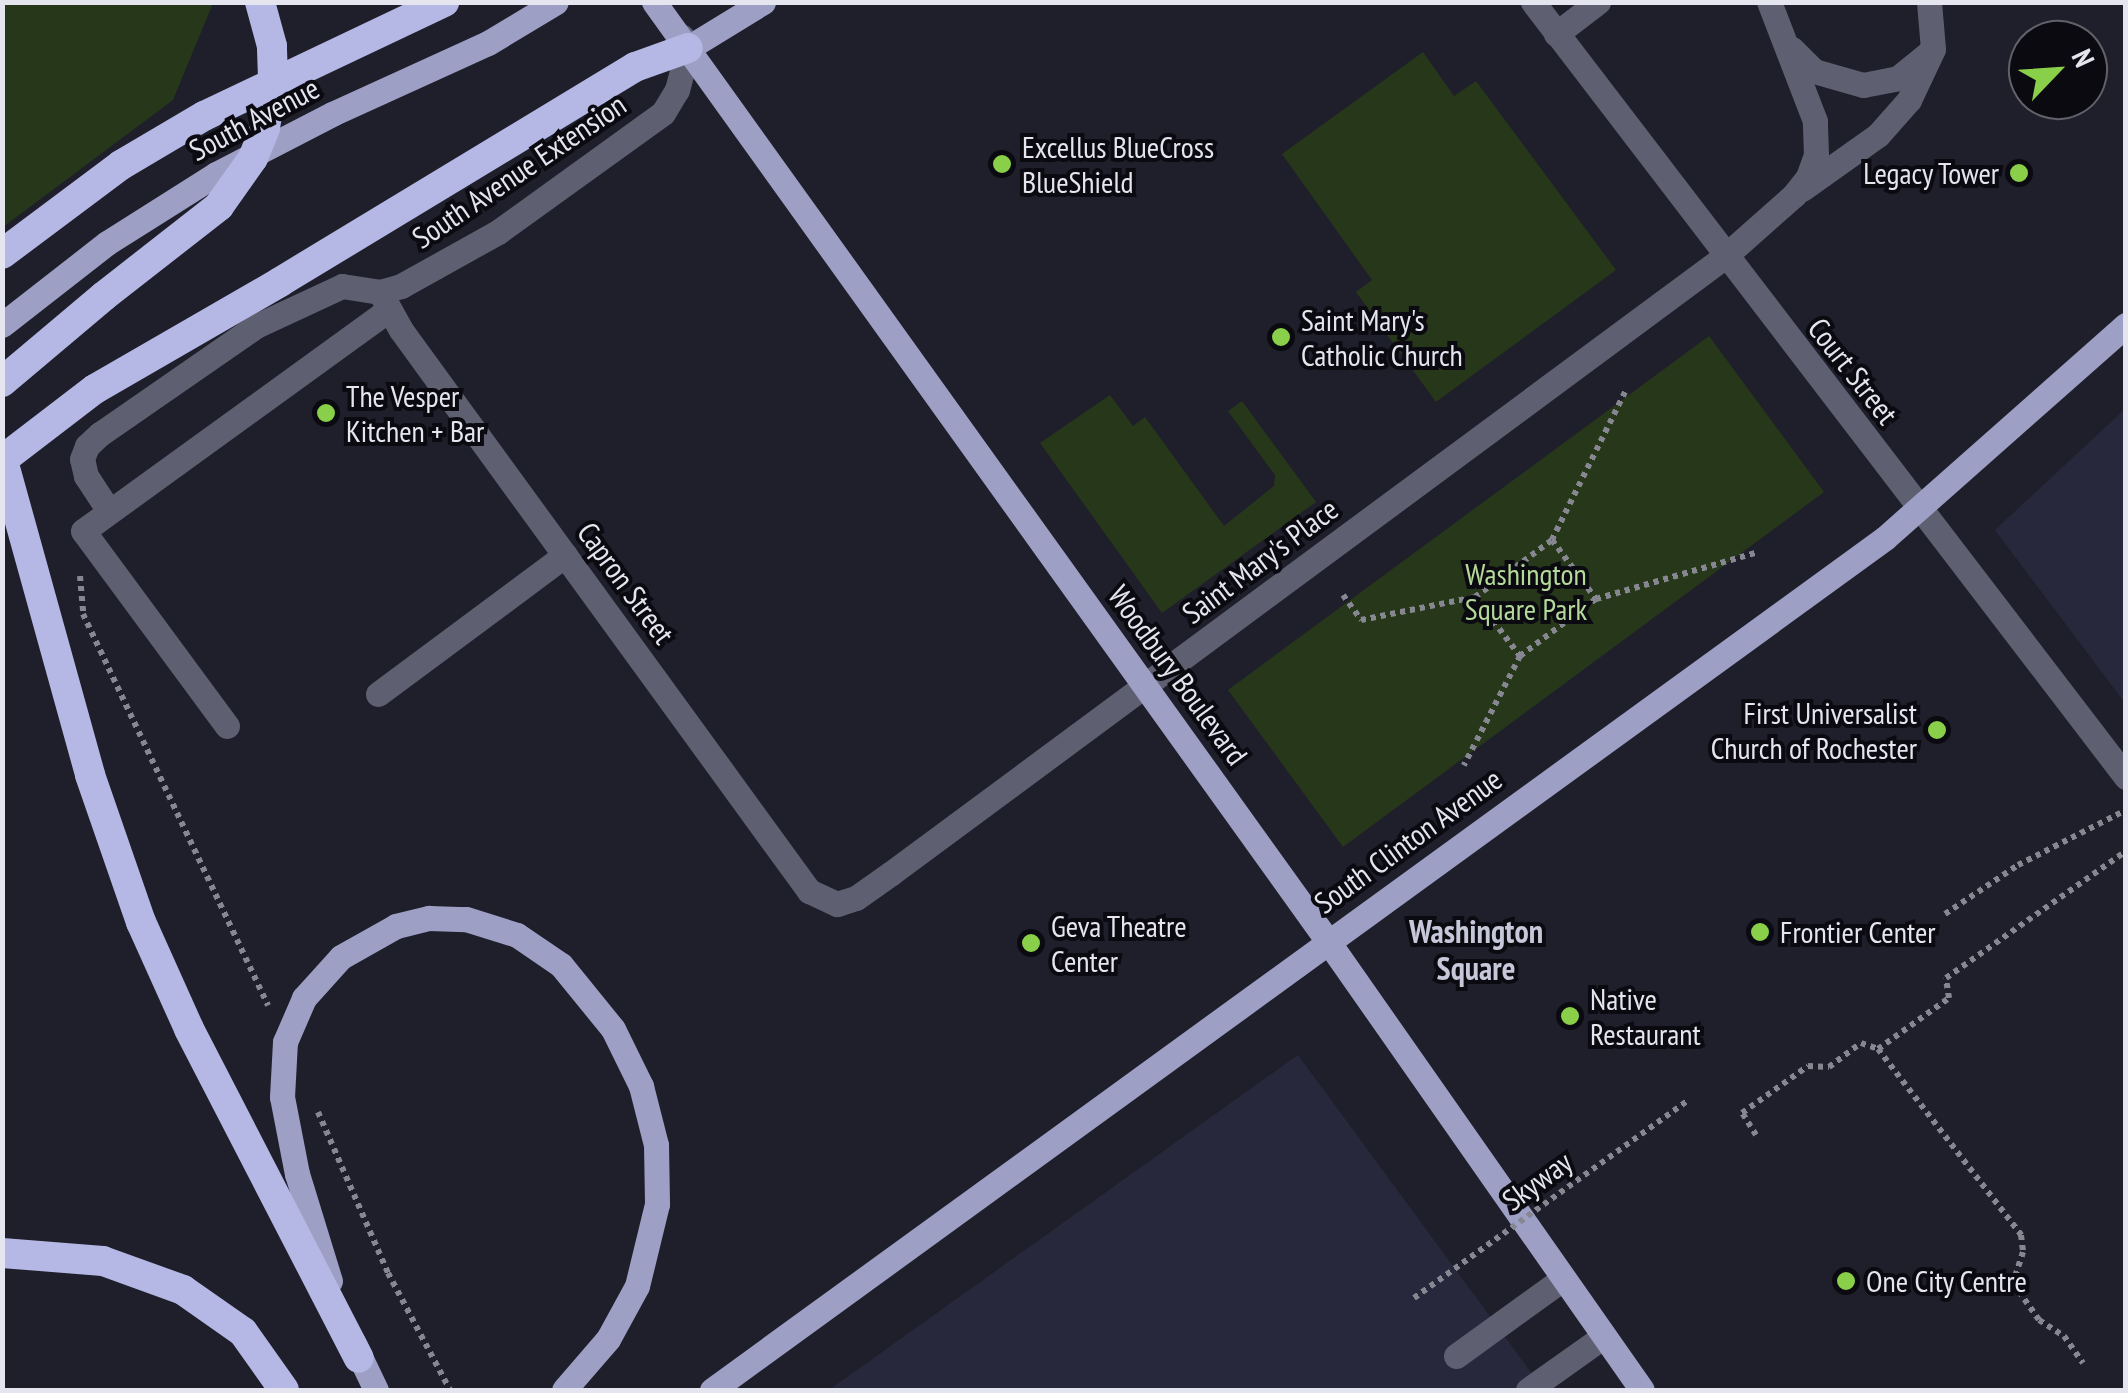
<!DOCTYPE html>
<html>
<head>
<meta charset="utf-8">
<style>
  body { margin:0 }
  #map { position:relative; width:2128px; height:1393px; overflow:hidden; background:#1f1f2c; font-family:"PT Sans Narrow",sans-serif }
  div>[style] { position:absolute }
  .built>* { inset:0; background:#27283b }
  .green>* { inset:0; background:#27371a }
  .path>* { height:6px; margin-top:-3px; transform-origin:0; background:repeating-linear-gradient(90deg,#878792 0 5px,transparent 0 10px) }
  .minor>* { height:25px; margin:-12.5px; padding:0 12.5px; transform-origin:12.5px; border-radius:12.5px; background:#5e6072 }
  .major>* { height:25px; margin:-12.5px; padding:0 12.5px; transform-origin:12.5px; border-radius:12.5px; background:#9d9fc4 }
  .highway>* { height:30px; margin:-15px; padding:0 15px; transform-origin:15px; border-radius:15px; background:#b5b8e5 }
  .path-bridge>* { height:6px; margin-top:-3px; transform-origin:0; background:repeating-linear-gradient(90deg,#878792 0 5px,transparent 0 10px) }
  .highway-bridge>* { height:30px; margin:-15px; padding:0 15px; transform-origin:15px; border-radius:15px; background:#b5b8e5 }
  .dots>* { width:28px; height:28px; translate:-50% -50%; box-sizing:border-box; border:5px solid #0a0a10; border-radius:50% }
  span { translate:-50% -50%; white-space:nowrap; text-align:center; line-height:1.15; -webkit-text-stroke:8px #0a0a10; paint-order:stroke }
  .street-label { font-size:30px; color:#e4e5ee }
  .poi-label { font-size:30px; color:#e4e5ee }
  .left { translate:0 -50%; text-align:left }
  .right { translate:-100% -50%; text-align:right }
  .park-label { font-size:30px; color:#b4d999 }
  .neighbourhood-label { font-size:32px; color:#c6c8da; font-weight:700 }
  .frame { position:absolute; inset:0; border:5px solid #e4e5ee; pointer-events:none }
  .north { position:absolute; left:2008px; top:20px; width:100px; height:100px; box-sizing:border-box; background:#0a0a10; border:2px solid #616269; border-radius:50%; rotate:65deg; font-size:28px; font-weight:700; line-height:40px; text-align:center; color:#e4e5ee }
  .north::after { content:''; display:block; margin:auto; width:35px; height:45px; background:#89cf49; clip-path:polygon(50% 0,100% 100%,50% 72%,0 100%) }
</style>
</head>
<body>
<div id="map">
  <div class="built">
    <i style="clip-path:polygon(2125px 409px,2125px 703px,1995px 530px)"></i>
    <i style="clip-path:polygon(1298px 1055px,1544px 1390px,829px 1390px)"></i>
  </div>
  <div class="green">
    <i style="clip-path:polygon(3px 2px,213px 3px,173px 100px,3px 227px)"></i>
    <i style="clip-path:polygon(1423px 52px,1454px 96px,1476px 81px,1616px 270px,1436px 402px,1356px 292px,1372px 280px,1282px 154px)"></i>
    <i style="clip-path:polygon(1709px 336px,1824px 492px,1343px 847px,1228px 690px)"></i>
    <i style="clip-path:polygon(1110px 395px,1133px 426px,1145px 417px,1224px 526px,1274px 486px,1275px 475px,1228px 411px,1242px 401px,1316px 502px,1162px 613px,1040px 443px)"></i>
  </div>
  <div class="path">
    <i style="left:1625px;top:392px;width:165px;rotate:116.3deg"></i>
    <i style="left:1552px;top:540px;width:74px;rotate:53.3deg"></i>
    <i style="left:1596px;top:599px;width:166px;rotate:-16.1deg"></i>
    <i style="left:80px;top:576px;width:38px;rotate:85deg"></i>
    <i style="left:83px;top:614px;width:433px;rotate:64.7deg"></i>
    <i style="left:1343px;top:595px;width:31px;rotate:54deg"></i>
    <i style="left:1361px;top:620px;width:116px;rotate:-11.4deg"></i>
    <i style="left:1475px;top:597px;width:74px;rotate:52.7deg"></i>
    <i style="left:1520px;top:656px;width:123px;rotate:117.2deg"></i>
    <i style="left:1475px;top:597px;width:96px;rotate:-36.5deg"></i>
    <i style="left:1520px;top:656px;width:95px;rotate:-36.9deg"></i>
    <i style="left:1945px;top:914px;width:88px;rotate:-33.9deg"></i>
    <i style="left:2018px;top:865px;width:121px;rotate:-27deg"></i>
    <i style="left:1878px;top:1049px;width:235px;rotate:52.4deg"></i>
    <i style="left:2021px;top:1235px;width:17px;rotate:83deg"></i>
    <i style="left:2023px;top:1252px;width:33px;rotate:108deg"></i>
    <i style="left:2013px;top:1283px;width:45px;rotate:54.9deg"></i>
    <i style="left:2039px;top:1320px;width:30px;rotate:33deg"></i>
    <i style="left:2064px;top:1336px;width:33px;rotate:55deg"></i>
    <i style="left:318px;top:1112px;width:176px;rotate:66.5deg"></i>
    <i style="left:388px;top:1273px;width:132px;rotate:62.1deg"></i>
    <i style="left:1756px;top:1135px;width:26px;rotate:-122deg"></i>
    <i style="left:1742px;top:1113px;width:81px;rotate:-35.5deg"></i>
    <i style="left:1808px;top:1066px;width:21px;rotate:3deg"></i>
    <i style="left:1829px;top:1067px;width:40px;rotate:-37deg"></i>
    <i style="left:1861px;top:1043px;width:18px;rotate:19deg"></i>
    <i style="left:1878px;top:1049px;width:87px;rotate:-35.7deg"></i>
    <i style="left:1949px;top:998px;width:20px;rotate:-99deg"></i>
    <i style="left:1946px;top:978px;width:220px;rotate:-35.2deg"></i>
  </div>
  <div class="minor">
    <i style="left:1533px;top:2px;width:976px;rotate:52.58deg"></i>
    <i style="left:1556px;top:34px;width:53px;rotate:-37.3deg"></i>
    <i style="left:1792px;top:49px;width:31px;rotate:45deg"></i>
    <i style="left:1814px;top:71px;width:51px;rotate:15.9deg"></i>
    <i style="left:1863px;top:85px;width:36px;rotate:-11deg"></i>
    <i style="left:1898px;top:78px;width:40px;rotate:-39deg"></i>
    <i style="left:1802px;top:189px;width:93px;rotate:-35.4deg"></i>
    <i style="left:1878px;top:135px;width:47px;rotate:-48.5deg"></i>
    <i style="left:1909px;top:100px;width:56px;rotate:-64.8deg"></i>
    <i style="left:1933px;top:49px;width:47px;rotate:-94.9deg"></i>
    <i style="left:380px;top:292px;width:43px;rotate:61.1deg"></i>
    <i style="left:401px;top:330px;width:694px;rotate:53.97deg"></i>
    <i style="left:809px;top:891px;width:31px;rotate:25deg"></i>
    <i style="left:837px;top:904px;width:20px;rotate:-18deg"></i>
    <i style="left:856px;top:898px;width:42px;rotate:-35.2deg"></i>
    <i style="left:890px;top:874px;width:1037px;rotate:-36.49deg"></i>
    <i style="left:1724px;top:257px;width:94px;rotate:-41.5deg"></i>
    <i style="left:1794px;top:195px;width:23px;rotate:-52deg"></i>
    <i style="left:1808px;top:177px;width:23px;rotate:-70deg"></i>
    <i style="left:1816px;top:155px;width:34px;rotate:-92deg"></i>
    <i style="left:1815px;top:121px;width:128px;rotate:-111.1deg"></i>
    <i style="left:109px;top:511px;width:42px;rotate:-123.3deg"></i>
    <i style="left:86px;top:476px;width:17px;rotate:-103deg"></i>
    <i style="left:82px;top:459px;width:14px;rotate:-69deg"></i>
    <i style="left:87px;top:446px;width:18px;rotate:-43deg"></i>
    <i style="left:100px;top:434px;width:190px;rotate:-34.7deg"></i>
    <i style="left:256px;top:326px;width:95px;rotate:-24.9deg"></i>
    <i style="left:342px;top:286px;width:38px;rotate:9deg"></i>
    <i style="left:380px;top:292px;width:22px;rotate:-16deg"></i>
    <i style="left:401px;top:286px;width:111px;rotate:-29.1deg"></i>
    <i style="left:498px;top:232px;width:203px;rotate:-35.8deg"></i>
    <i style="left:663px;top:113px;width:27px;rotate:-59deg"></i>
    <i style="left:677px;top:90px;width:43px;rotate:-75.3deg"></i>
    <i style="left:688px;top:48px;width:13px;rotate:-119deg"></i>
    <i style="left:378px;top:694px;width:233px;rotate:-36.6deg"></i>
    <i style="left:227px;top:726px;width:242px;rotate:-126.4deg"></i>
    <i style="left:83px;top:531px;width:377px;rotate:-35.9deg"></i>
    <i style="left:1456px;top:1356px;width:130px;rotate:-35.9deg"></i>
    <i style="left:1528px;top:1390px;width:93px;rotate:-35.4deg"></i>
  </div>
  <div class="major">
    <i style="left:654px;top:2px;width:1154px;rotate:54.34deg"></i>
    <i style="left:1327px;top:940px;width:549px;rotate:55.01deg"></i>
    <i style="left:688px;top:48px;width:88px;rotate:-31.5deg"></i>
    <i style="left:2px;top:325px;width:133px;rotate:-38deg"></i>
    <i style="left:107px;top:243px;width:129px;rotate:-32.3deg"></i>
    <i style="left:216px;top:174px;width:131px;rotate:-27.3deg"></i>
    <i style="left:332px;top:114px;width:171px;rotate:-24.5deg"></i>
    <i style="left:488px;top:43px;width:79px;rotate:-31.1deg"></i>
    <i style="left:330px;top:1281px;width:112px;rotate:-107.1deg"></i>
    <i style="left:297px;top:1174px;width:78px;rotate:-101deg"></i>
    <i style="left:282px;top:1097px;width:55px;rotate:-86.9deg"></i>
    <i style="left:285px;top:1042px;width:48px;rotate:-66.6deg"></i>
    <i style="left:304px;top:998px;width:55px;rotate:-47.9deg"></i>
    <i style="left:341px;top:957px;width:63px;rotate:-29.4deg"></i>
    <i style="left:396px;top:926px;width:34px;rotate:-14deg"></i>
    <i style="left:429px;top:918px;width:37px;rotate:2deg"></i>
    <i style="left:466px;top:919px;width:53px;rotate:17.4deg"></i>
    <i style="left:517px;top:935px;width:53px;rotate:34.3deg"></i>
    <i style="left:561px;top:965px;width:82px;rotate:50.9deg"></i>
    <i style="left:613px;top:1029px;width:64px;rotate:63.8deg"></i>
    <i style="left:641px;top:1086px;width:61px;rotate:75.7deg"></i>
    <i style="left:656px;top:1145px;width:59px;rotate:89deg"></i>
    <i style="left:657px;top:1204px;width:84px;rotate:103.7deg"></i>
    <i style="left:637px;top:1286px;width:60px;rotate:118.7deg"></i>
    <i style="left:608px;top:1339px;width:67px;rotate:130.8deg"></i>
    <i style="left:353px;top:1342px;width:53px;rotate:64.4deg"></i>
    <i style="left:712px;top:1390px;width:1450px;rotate:-35.99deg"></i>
    <i style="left:1885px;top:538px;width:322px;rotate:-41.5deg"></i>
  </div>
  <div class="highway">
    <i style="left:2px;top:254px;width:149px;rotate:-36.8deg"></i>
    <i style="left:121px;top:165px;width:96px;rotate:-30.6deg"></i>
    <i style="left:204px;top:116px;width:266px;rotate:-25.4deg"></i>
    <i style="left:280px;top:282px;width:415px;rotate:-31.2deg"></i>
    <i style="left:635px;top:67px;width:56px;rotate:-19.7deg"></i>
    <i style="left:2px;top:382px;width:133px;rotate:-40.1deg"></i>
    <i style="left:2px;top:457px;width:330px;rotate:74.5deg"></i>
    <i style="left:90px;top:775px;width:156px;rotate:70.9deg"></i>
    <i style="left:141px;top:922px;width:117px;rotate:65.8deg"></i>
    <i style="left:189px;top:1029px;width:370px;rotate:62.7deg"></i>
    <i style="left:2px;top:1253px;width:101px;rotate:4.5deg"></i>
    <i style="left:103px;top:1261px;width:85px;rotate:19.9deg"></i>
    <i style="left:183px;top:1290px;width:73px;rotate:35deg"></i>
    <i style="left:243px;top:1332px;width:71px;rotate:54.7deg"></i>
  </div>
  <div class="path-bridge">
    <i style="left:1414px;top:1298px;width:337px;rotate:-35.8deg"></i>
  </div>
  <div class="highway-bridge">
    <i style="left:104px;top:296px;width:146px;rotate:-38deg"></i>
    <i style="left:219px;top:206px;width:59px;rotate:-54.7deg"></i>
    <i style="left:253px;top:158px;width:32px;rotate:-68deg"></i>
    <i style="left:265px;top:128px;width:51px;rotate:-80.9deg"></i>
    <i style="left:273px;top:78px;width:32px;rotate:-92deg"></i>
    <i style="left:272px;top:46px;width:46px;rotate:-105.3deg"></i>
    <i style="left:2px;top:460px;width:117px;rotate:-37.4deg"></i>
    <i style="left:95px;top:389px;width:214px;rotate:-30deg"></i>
  </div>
  <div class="dots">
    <i style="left:1002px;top:164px;background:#89cf49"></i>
    <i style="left:2019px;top:173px;background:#89cf49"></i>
    <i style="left:1281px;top:337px;background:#89cf49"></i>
    <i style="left:326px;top:413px;background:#89cf49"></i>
    <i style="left:1937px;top:730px;background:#89cf49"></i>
    <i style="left:1760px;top:932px;background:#89cf49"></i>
    <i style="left:1031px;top:943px;background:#89cf49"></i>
    <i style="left:1570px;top:1016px;background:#89cf49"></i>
    <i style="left:1846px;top:1281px;background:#89cf49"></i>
  </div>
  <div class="street-label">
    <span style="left:254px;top:119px;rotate:-28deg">South Avenue</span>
    <span style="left:519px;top:171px;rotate:-34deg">South Avenue Extension</span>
    <span style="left:1853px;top:371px;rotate:52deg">Court Street</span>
    <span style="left:1260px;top:561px;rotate:-37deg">Saint Mary's Place</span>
    <span style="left:626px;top:583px;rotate:54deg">Capron Street</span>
    <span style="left:1178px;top:675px;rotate:54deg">Woodbury Boulevard</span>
    <span style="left:1408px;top:841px;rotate:-36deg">South Clinton Avenue</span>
    <span style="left:1537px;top:1181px;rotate:-36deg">Skyway</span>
  </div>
  <div class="poi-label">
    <span class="left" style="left:1022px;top:164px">Excellus BlueCross<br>BlueShield</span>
    <span class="right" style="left:1999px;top:173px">Legacy Tower</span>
    <span class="left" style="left:1301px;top:337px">Saint Mary's<br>Catholic Church</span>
    <span class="left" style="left:346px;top:413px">The Vesper<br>Kitchen + Bar</span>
    <span class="right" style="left:1917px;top:730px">First Universalist<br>Church of Rochester</span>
    <span class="left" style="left:1051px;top:943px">Geva Theatre<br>Center</span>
    <span class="left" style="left:1780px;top:932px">Frontier Center</span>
    <span class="left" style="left:1590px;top:1016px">Native<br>Restaurant</span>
    <span class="left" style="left:1866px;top:1281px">One City Centre</span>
  </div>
  <div class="park-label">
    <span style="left:1526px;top:591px">Washington<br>Square Park</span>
  </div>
  <div class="neighbourhood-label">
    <span style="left:1476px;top:950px">Washington<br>Square</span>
  </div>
  <div class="frame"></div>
  <div class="north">N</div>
</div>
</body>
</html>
